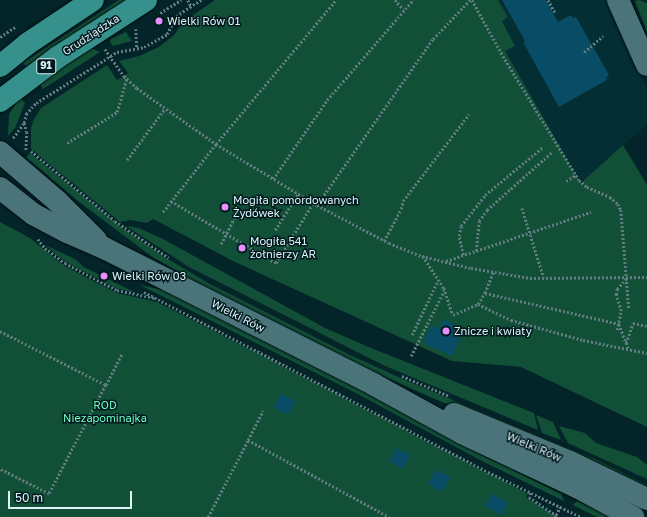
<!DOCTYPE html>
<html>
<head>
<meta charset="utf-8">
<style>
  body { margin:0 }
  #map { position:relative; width:647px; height:517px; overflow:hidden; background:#032428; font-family:"Golos Text",sans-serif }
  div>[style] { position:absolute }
  .built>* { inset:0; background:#022e34 }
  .green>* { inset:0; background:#124f37 }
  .building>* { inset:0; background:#094c65 }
  .path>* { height:2.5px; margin-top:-1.25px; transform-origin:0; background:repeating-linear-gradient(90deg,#617d81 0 2px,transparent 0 4px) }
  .roads { filter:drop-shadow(0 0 1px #000c0f) drop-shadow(0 0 1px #000c0f) }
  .minor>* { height:22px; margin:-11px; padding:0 11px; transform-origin:11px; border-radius:11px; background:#4a747a }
  .major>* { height:22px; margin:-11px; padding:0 11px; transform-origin:11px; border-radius:11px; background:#36908b }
  .dots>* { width:11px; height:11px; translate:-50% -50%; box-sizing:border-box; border:2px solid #001a1f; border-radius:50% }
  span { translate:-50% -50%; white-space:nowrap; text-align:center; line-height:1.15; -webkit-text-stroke:3px #001a1f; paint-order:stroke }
  .shield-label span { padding:1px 3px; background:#001a1f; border:1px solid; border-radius:3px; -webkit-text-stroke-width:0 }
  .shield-label { font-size:10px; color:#ddf3f6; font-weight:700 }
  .poi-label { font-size:11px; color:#ddf3f6 }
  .left { translate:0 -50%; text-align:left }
  .street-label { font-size:11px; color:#ddf3f6 }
  .park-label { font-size:11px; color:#6dfec0 }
  .scale { position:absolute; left:8px; top:491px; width:124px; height:18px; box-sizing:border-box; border:2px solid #ddf3f6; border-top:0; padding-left:5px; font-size:12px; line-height:14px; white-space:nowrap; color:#ddf3f6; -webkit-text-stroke:3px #001a1f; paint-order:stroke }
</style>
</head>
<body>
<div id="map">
  <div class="built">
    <i style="clip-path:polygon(474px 0,607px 0,623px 40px,647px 88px,647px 124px,582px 183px)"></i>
  </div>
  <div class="green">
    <i style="clip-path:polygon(119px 0,126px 0,26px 66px,23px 63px)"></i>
    <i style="clip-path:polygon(215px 0,498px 0,508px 17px,502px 21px,515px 46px,505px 51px,581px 183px,623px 145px,647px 185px,647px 427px,521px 367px,452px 361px,235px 262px,153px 219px,147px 223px,130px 220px,120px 222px,31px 149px,31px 128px,34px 119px,41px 108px,107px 65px,117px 80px,124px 76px,128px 73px,119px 61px,139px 56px,159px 47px,174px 35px,183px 22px)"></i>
    <i style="clip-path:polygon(639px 0,647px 3px,647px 32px,635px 1px)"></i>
    <i style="clip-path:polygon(126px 32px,132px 41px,113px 46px,110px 42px,111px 39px)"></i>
    <i style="clip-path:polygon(91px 48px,100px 52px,43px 89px,39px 83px)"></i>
    <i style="clip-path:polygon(20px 97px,25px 103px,15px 128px,8px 136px,9px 114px)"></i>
    <i style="clip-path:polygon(30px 153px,122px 228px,166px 258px,210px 284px,350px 355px,405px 380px,597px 460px,647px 485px,647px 491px,583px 461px,428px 396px,357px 364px,196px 282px,151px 256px,78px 201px,26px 157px)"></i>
    <i style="clip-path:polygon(0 222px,30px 238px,63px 265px,91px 280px,117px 293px,157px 302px,251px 350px,528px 494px,526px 497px,557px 517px,0 517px)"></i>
    <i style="clip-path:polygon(126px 226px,139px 228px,163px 239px,325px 328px,371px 348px,534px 413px,538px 430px,383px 365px,189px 267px)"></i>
    <i style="clip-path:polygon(45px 245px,75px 259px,84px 267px,136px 293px,116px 288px,81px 270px,63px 260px)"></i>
    <i style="clip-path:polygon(140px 285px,167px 291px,358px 387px,482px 455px,561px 494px,564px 501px,480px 460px,354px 392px)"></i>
    <i style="clip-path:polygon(536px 415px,553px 422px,561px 440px,542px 433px)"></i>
    <i style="clip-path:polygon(559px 426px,585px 433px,596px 443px,637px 457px,647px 465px,647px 479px,568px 443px)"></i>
    <i style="clip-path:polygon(577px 501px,610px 517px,597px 517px,573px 505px)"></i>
  </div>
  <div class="building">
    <i style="clip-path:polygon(502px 0,546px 0,558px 22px,571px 15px,573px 18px,576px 17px,609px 75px,606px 78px,607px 80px,559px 107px,523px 42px,525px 41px)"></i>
    <i style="clip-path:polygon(444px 319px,456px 325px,452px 335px,460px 339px,452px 356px,423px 343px,431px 325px,439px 329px)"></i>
    <i style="clip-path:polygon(281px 394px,295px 401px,288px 415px,274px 407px)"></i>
    <i style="clip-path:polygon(396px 448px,410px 455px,403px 469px,389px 461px)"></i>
    <i style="clip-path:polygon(436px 470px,450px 477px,442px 492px,428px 484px)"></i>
    <i style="clip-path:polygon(492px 494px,508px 503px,502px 515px,485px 506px)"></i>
  </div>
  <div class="path">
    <i style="left:188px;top:0;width:7px;rotate:63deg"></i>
    <i style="left:395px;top:0;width:13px;rotate:48deg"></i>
    <i style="left:472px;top:0;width:64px;rotate:61deg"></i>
    <i style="left:503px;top:56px;width:145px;rotate:58.5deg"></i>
    <i style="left:579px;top:180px;width:11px;rotate:41deg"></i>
    <i style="left:587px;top:187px;width:25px;rotate:23deg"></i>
    <i style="left:610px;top:197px;width:11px;rotate:41deg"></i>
    <i style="left:618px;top:204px;width:7px;rotate:63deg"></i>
    <i style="left:621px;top:210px;width:100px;rotate:85.4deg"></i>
    <i style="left:548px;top:0;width:14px;rotate:60deg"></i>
    <i style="left:160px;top:13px;width:25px;rotate:-32deg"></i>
    <i style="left:136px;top:29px;width:19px;rotate:87deg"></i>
    <i style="left:0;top:37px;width:18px;rotate:-34deg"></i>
    <i style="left:105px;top:49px;width:33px;rotate:55deg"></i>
    <i style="left:124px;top:76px;width:18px;rotate:43deg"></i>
    <i style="left:137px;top:88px;width:97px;rotate:35.3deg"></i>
    <i style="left:216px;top:144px;width:118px;rotate:31.1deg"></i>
    <i style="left:317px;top:205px;width:81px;rotate:27.8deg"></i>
    <i style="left:389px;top:243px;width:35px;rotate:22deg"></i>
    <i style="left:422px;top:256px;width:50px;rotate:13.8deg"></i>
    <i style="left:471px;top:268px;width:60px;rotate:9.6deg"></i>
    <i style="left:530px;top:278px;width:117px;rotate:-0.5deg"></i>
    <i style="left:584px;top:52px;width:25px;rotate:-40deg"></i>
    <i style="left:24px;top:123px;width:9px;rotate:72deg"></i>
    <i style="left:27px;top:132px;width:18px;rotate:93deg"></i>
    <i style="left:13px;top:138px;width:19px;rotate:-54deg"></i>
    <i style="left:24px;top:123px;width:9px;rotate:-77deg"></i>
    <i style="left:26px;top:114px;width:15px;rotate:-48deg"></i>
    <i style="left:36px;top:103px;width:96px;rotate:-32.2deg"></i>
    <i style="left:117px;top:52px;width:27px;rotate:-10deg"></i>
    <i style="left:144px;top:47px;width:26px;rotate:-29deg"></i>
    <i style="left:167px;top:34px;width:20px;rotate:-63deg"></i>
    <i style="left:176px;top:16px;width:30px;rotate:-33deg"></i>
    <i style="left:67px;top:143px;width:59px;rotate:-31.8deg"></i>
    <i style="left:117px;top:112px;width:35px;rotate:-74deg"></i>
    <i style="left:31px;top:151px;width:109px;rotate:39.8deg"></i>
    <i style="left:115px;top:221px;width:65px;rotate:34.4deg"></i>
    <i style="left:127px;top:160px;width:64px;rotate:-53.8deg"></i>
    <i style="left:273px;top:179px;width:96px;rotate:-55.6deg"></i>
    <i style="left:327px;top:100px;width:132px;rotate:-49.3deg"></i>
    <i style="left:566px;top:181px;width:12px;rotate:-31deg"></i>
    <i style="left:171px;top:201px;width:122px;rotate:30.6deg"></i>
    <i style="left:276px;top:263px;width:70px;rotate:-58.3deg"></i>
    <i style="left:317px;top:205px;width:203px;rotate:-55.1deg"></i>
    <i style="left:433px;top:39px;width:54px;rotate:-46.5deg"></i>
    <i style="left:522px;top:208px;width:73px;rotate:72.6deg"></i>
    <i style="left:163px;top:212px;width:86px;rotate:-52.1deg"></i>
    <i style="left:216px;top:144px;width:187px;rotate:-50.2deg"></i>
    <i style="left:275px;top:230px;width:43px;rotate:-57.4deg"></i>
    <i style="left:38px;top:239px;width:11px;rotate:52deg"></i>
    <i style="left:45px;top:248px;width:25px;rotate:37deg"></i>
    <i style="left:65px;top:263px;width:36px;rotate:28deg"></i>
    <i style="left:97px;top:280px;width:22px;rotate:27deg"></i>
    <i style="left:117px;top:290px;width:38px;rotate:12deg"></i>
    <i style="left:384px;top:241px;width:36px;rotate:-62deg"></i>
    <i style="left:401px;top:209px;width:8px;rotate:-76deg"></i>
    <i style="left:403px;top:201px;width:109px;rotate:-52.8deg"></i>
    <i style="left:221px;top:244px;width:29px;rotate:-63deg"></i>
    <i style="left:476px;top:251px;width:30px;rotate:-84deg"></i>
    <i style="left:479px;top:221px;width:14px;rotate:-54deg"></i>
    <i style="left:487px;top:210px;width:86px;rotate:-41.7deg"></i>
    <i style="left:463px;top:255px;width:19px;rotate:-102deg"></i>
    <i style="left:459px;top:236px;width:10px;rotate:-79deg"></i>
    <i style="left:461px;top:226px;width:39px;rotate:-52deg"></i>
    <i style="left:485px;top:195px;width:75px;rotate:-39.6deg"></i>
    <i style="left:423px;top:256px;width:38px;rotate:57deg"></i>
    <i style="left:444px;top:288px;width:28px;rotate:72deg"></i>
    <i style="left:453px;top:315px;width:27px;rotate:-24deg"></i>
    <i style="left:478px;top:304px;width:13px;rotate:-58deg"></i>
    <i style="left:485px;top:293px;width:22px;rotate:-69deg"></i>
    <i style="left:446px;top:261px;width:153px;rotate:-18.7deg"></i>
    <i style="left:144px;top:292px;width:388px;rotate:27.6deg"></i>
    <i style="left:488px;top:472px;width:103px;rotate:25.8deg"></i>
    <i style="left:485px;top:293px;width:138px;rotate:13deg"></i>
    <i style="left:619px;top:324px;width:28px;rotate:69deg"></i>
    <i style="left:478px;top:304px;width:37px;rotate:26deg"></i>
    <i style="left:511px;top:320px;width:75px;rotate:15.5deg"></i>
    <i style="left:583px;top:340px;width:65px;rotate:11.5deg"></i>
    <i style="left:617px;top:330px;width:19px;rotate:-78deg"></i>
    <i style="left:621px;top:311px;width:17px;rotate:-107deg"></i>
    <i style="left:616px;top:295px;width:6px;rotate:-81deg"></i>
    <i style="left:617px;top:289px;width:13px;rotate:-48deg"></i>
    <i style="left:0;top:331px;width:119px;rotate:27deg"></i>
    <i style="left:106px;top:385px;width:123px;rotate:117.6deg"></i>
    <i style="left:49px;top:494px;width:55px;rotate:-153deg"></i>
    <i style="left:412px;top:335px;width:61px;rotate:-64.7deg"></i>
    <i style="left:626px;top:343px;width:21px;rotate:-71deg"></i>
    <i style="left:633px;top:323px;width:14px;rotate:12deg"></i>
    <i style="left:411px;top:356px;width:73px;rotate:-63.1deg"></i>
    <i style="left:402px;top:376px;width:51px;rotate:23.1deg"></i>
    <i style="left:106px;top:385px;width:35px;rotate:-63deg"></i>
    <i style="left:248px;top:440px;width:33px;rotate:-63deg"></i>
    <i style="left:531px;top:493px;width:4px;rotate:117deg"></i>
    <i style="left:529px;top:497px;width:32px;rotate:34deg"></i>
    <i style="left:556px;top:515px;width:2px;rotate:90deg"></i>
    <i style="left:556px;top:515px;width:9px;rotate:-63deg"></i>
    <i style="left:208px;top:517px;width:87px;rotate:-62.5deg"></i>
    <i style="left:248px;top:440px;width:161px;rotate:28.6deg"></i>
  </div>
  <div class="roads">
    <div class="minor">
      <i style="left:618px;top:0;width:71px;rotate:66deg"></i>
      <i style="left:0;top:152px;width:75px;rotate:40.7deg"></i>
      <i style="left:57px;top:201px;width:55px;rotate:45deg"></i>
      <i style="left:0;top:188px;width:42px;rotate:38.2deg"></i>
      <i style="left:33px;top:214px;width:38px;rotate:28deg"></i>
      <i style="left:67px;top:232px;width:40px;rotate:23.4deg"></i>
      <i style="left:104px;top:248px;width:301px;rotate:26.8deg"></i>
      <i style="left:373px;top:384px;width:102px;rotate:28.8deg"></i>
      <i style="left:462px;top:433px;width:127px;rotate:25.2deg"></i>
      <i style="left:577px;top:487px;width:64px;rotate:28.2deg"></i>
      <i style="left:454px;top:414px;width:126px;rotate:22.5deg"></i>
      <i style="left:570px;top:462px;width:85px;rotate:25.7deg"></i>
    </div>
    <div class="major">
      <i style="left:0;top:66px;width:35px;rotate:-39deg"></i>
      <i style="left:27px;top:44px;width:79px;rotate:-33.7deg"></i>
      <i style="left:0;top:101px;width:73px;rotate:-37.2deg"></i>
      <i style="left:58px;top:57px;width:105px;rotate:-32.9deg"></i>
    </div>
  </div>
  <div class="dots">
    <i style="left:159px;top:21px;background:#eb8dfc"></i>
    <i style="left:225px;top:207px;background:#eb8dfc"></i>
    <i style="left:242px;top:248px;background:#eb8dfc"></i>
    <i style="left:104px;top:276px;background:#eb8dfc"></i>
    <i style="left:446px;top:331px;background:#eb8dfc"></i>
  </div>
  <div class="shield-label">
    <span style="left:46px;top:66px">91</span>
  </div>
  <div class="poi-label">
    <span class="left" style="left:167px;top:21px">Wielki Rów 01</span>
    <span class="left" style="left:233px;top:207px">Mogiła pomordowanych<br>Żydówek</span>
    <span class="left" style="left:250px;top:248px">Mogiła 541<br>żołnierzy AR</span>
    <span class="left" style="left:112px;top:276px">Wielki Rów 03</span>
    <span class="left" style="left:454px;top:331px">Znicze i kwiaty</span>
  </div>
  <div class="street-label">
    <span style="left:91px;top:35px;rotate:-33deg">Grudziądzka</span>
    <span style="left:238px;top:316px;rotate:27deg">Wielki Rów</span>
    <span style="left:534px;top:447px;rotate:23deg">Wielki Rów</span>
  </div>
  <div class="park-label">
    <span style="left:105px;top:412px">ROD<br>Niezapominajka</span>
  </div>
  <div class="scale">50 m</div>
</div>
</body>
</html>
